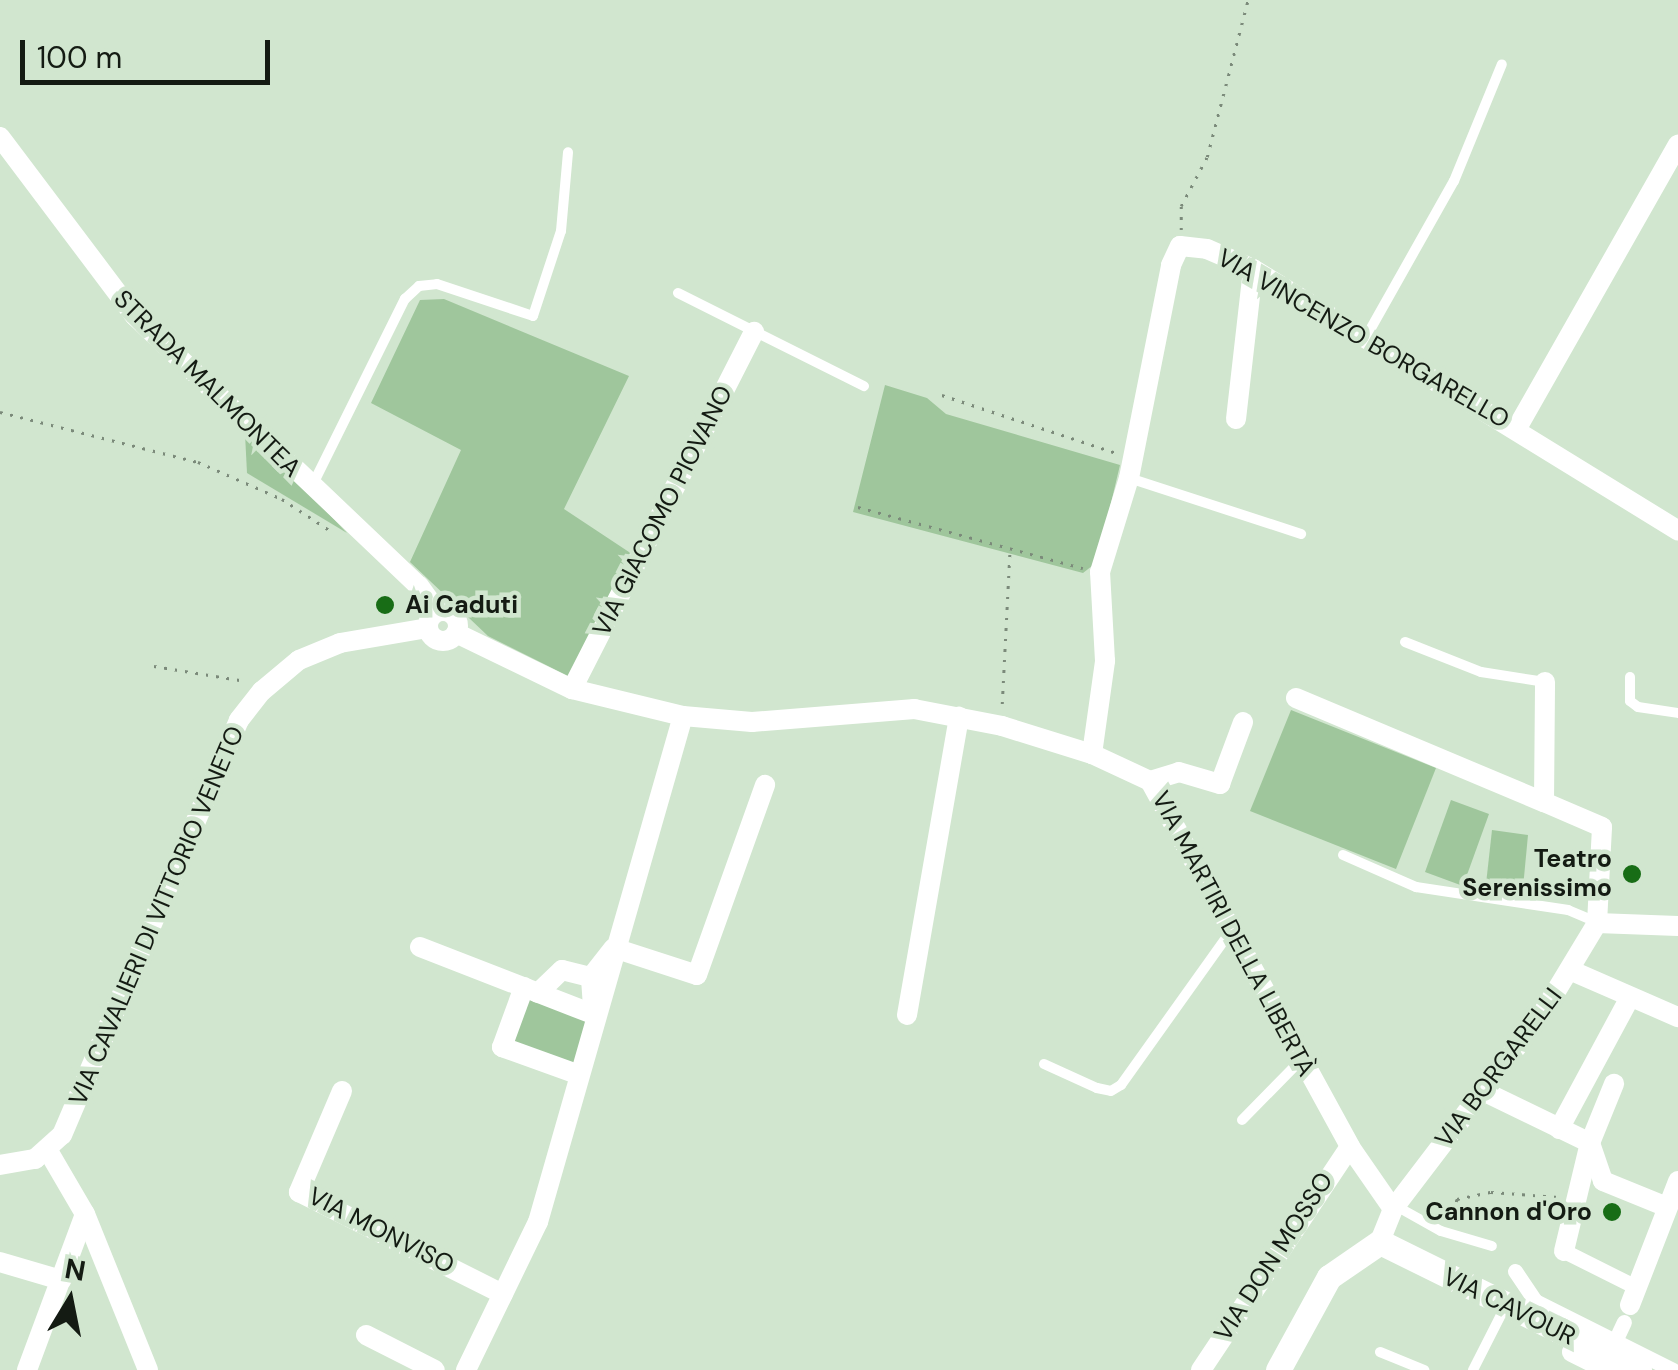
<!DOCTYPE html>
<html>
<head>
<meta charset="utf-8">
<style>
  body { margin:0 }
  #map { position:relative; width:1678px; height:1370px; overflow:hidden; background:#d1e6cf; font-family:"DM Sans",sans-serif }
  div>[style] { position:absolute }
  .green>* { inset:0; background:#9fc69c }
  .path>* { height:2.5px; margin-top:-1.25px; transform-origin:0; background:repeating-linear-gradient(90deg,#7b8a7a 0 2.5px,transparent 0 10.5px) }
  .service>* { height:10px; margin:-5px; padding:0 5px; transform-origin:5px; border-radius:5px; background:#fff }
  .pedestrian>* { height:15px; margin:-7.5px; padding:0 7.5px; transform-origin:7.5px; border-radius:7.5px; background:#fff }
  .minor>* { height:20px; margin:-10px; padding:0 10px; transform-origin:10px; border-radius:10px; background:#fff }
  .minor>.ring { margin:-10px; padding:0; box-sizing:content-box; background:none; border:20px solid #fff; border-radius:50% }
  .tertiary>* { height:25px; margin:-12.5px; padding:0 12.5px; transform-origin:12.5px; border-radius:12.5px; background:#fff }
  .dots>* { width:28px; height:28px; translate:-50% -50%; box-sizing:border-box; border:5px solid #d1e6cf; border-radius:50% }
  span { translate:-50% -50%; white-space:nowrap; text-align:center; line-height:1.15; -webkit-text-stroke:9px #d1e6cf; paint-order:stroke }
  .street-label { font-size:25px; color:#141b13 }
  .poi-label { font-size:25px; color:#141b13; font-weight:700 }
  .left { translate:0 -50%; text-align:left }
  .right { translate:-100% -50%; text-align:right }
  .north { position:absolute; left:20px; top:1250px; width:100px; height:100px; -webkit-text-stroke:8px #d1e6cf; paint-order:stroke; rotate:10deg; font-size:28px; font-weight:700; line-height:40px; text-align:center; color:#141b13 }
  .north::after { content:''; display:block; margin:auto; width:35px; height:45px; background:#141b13; clip-path:polygon(50% 0,100% 100%,50% 72%,0 100%) }
  .scale { position:absolute; left:20px; top:40px; width:250px; height:45px; box-sizing:border-box; border:5px solid #141b13; border-top:0; padding-left:12px; font-size:30px; line-height:35px; white-space:nowrap; color:#141b13; -webkit-text-stroke:8px #d1e6cf; paint-order:stroke }
</style>
</head>
<body>
<div id="map">
  <div class="green">
    <i style="clip-path:polygon(444px 299px,629px 376px,564px 509px,632px 554px,570px 677px,488px 636px,410px 562px,461px 450px,371px 403px,420px 300px)"></i>
    <i style="clip-path:polygon(885px 385px,927px 398px,946px 414px,1120px 465px,1097px 562px,1083px 573px,853px 512px)"></i>
    <i style="clip-path:polygon(245px 434px,292px 475px,347px 533px,247px 473px)"></i>
    <i style="clip-path:polygon(1291px 710px,1436px 768px,1396px 869px,1250px 811px)"></i>
    <i style="clip-path:polygon(1451px 800px,1489px 814px,1463px 886px,1425px 872px)"></i>
    <i style="clip-path:polygon(1492px 830px,1528px 835px,1522px 898px,1485px 893px)"></i>
    <i style="clip-path:polygon(524px 987px,593px 1014px,577px 1074px,502px 1047px)"></i>
  </div>
  <div class="path">
    <i style="left:1181px;top:230px;width:24px;rotate:-90deg"></i>
    <i style="left:1181px;top:206px;width:55px;rotate:-62deg"></i>
    <i style="left:1207px;top:157px;width:162px;rotate:-75.4deg"></i>
    <i style="left:942px;top:395px;width:183px;rotate:18.4deg"></i>
    <i style="left:0;top:412px;width:204px;rotate:14.2deg"></i>
    <i style="left:198px;top:462px;width:92px;rotate:23.8deg"></i>
    <i style="left:282px;top:499px;width:62px;rotate:33.2deg"></i>
    <i style="left:858px;top:507px;width:233px;rotate:15.2deg"></i>
    <i style="left:154px;top:666px;width:93px;rotate:9.3deg"></i>
    <i style="left:1002px;top:704px;width:156px;rotate:-87.1deg"></i>
    <i style="left:1446px;top:1220px;width:24px;rotate:-62deg"></i>
    <i style="left:1457px;top:1199px;width:35px;rotate:-12deg"></i>
    <i style="left:1491px;top:1192px;width:68px;rotate:4.2deg"></i>
  </div>
  <div class="service">
    <i style="left:678px;top:293px;width:208px;rotate:26.6deg"></i>
    <i style="left:1366px;top:337px;width:179px;rotate:-60.6deg"></i>
    <i style="left:1454px;top:181px;width:126px;rotate:-67.7deg"></i>
    <i style="left:1129px;top:478px;width:181px;rotate:18deg"></i>
    <i style="left:313px;top:484px;width:207px;rotate:-63.6deg"></i>
    <i style="left:405px;top:299px;width:19px;rotate:-43deg"></i>
    <i style="left:419px;top:286px;width:18px;rotate:-6deg"></i>
    <i style="left:437px;top:284px;width:101px;rotate:18.4deg"></i>
    <i style="left:533px;top:316px;width:89px;rotate:-71.8deg"></i>
    <i style="left:561px;top:231px;width:79px;rotate:-84.9deg"></i>
    <i style="left:1405px;top:642px;width:82px;rotate:21.5deg"></i>
    <i style="left:1481px;top:672px;width:65px;rotate:8.9deg"></i>
    <i style="left:1630px;top:677px;width:24px;rotate:90deg"></i>
    <i style="left:1630px;top:701px;width:10px;rotate:37deg"></i>
    <i style="left:1638px;top:707px;width:40px;rotate:8.5deg"></i>
    <i style="left:1343px;top:855px;width:80px;rotate:23.7deg"></i>
    <i style="left:1416px;top:887px;width:154px;rotate:8.6deg"></i>
    <i style="left:1568px;top:910px;width:30px;rotate:23deg"></i>
    <i style="left:1044px;top:1064px;width:58px;rotate:24.4deg"></i>
    <i style="left:1097px;top:1088px;width:14px;rotate:12deg"></i>
    <i style="left:1111px;top:1091px;width:12px;rotate:-31deg"></i>
    <i style="left:1121px;top:1085px;width:193px;rotate:-54.5deg"></i>
    <i style="left:1242px;top:1120px;width:84px;rotate:-45.5deg"></i>
    <i style="left:1396px;top:1206px;width:51px;rotate:29.1deg"></i>
    <i style="left:1441px;top:1231px;width:53px;rotate:16.4deg"></i>
    <i style="left:1380px;top:1352px;width:48px;rotate:22.2deg"></i>
    <i style="left:1473px;top:1370px;width:71px;rotate:-63.1deg"></i>
  </div>
  <div class="pedestrian">
    <i style="left:1564px;top:1251px;width:80px;rotate:26.6deg"></i>
    <i style="left:1515px;top:1271px;width:36px;rotate:56deg"></i>
    <i style="left:1535px;top:1301px;width:154px;rotate:26.6deg"></i>
    <i style="left:1615px;top:1341px;width:21px;rotate:-65deg"></i>
  </div>
  <div class="minor">
    <i style="left:0;top:137px;width:224px;rotate:53deg"></i>
    <i style="left:135px;top:316px;width:392px;rotate:43.6deg"></i>
    <i style="left:419px;top:586px;width:31px;rotate:54deg"></i>
    <i style="left:1236px;top:419px;width:151px;rotate:-83.5deg"></i>
    <i style="left:1517px;top:428px;width:326px;rotate:-60.4deg"></i>
    <i class="ring" style="left:428px;top:611px;width:10px;height:10px"></i>
    <i style="left:456px;top:633px;width:129px;rotate:25.8deg"></i>
    <i style="left:572px;top:689px;width:114px;rotate:13.7deg"></i>
    <i style="left:683px;top:716px;width:69px;rotate:5deg"></i>
    <i style="left:752px;top:722px;width:163px;rotate:-4.6deg"></i>
    <i style="left:914px;top:709px;width:90px;rotate:10.9deg"></i>
    <i style="left:1002px;top:726px;width:94px;rotate:17.3deg"></i>
    <i style="left:1092px;top:754px;width:64px;rotate:25deg"></i>
    <i style="left:1150px;top:781px;width:417px;rotate:61.3deg"></i>
    <i style="left:1350px;top:1147px;width:75px;rotate:55.3deg"></i>
    <i style="left:1393px;top:1209px;width:35px;rotate:112deg"></i>
    <i style="left:572px;top:689px;width:401px;rotate:-63deg"></i>
    <i style="left:1296px;top:698px;width:269px;rotate:22.8deg"></i>
    <i style="left:1092px;top:754px;width:94px;rotate:-82deg"></i>
    <i style="left:1105px;top:661px;width:89px;rotate:-93.2deg"></i>
    <i style="left:1100px;top:572px;width:98px;rotate:-72.9deg"></i>
    <i style="left:1129px;top:478px;width:217px;rotate:-78.8deg"></i>
    <i style="left:1171px;top:265px;width:21px;rotate:-65deg"></i>
    <i style="left:1180px;top:246px;width:27px;rotate:6deg"></i>
    <i style="left:1207px;top:249px;width:50px;rotate:23.5deg"></i>
    <i style="left:1253px;top:269px;width:499px;rotate:31.6deg"></i>
    <i style="left:1150px;top:781px;width:30px;rotate:-17deg"></i>
    <i style="left:1179px;top:772px;width:43px;rotate:16.3deg"></i>
    <i style="left:1220px;top:784px;width:66px;rotate:-69.6deg"></i>
    <i style="left:1597px;top:923px;width:81px;rotate:2.1deg"></i>
    <i style="left:420px;top:947px;width:186px;rotate:21.2deg"></i>
    <i style="left:614px;top:948px;width:87px;rotate:18deg"></i>
    <i style="left:697px;top:975px;width:202px;rotate:-70.3deg"></i>
    <i style="left:1572px;top:971px;width:116px;rotate:23.5deg"></i>
    <i style="left:524px;top:987px;width:64px;rotate:110.1deg"></i>
    <i style="left:502px;top:1047px;width:80px;rotate:19.8deg"></i>
    <i style="left:538px;top:993px;width:33px;rotate:-44deg"></i>
    <i style="left:562px;top:970px;width:30px;rotate:14deg"></i>
    <i style="left:593px;top:1007px;width:30px;rotate:-94deg"></i>
    <i style="left:591px;top:977px;width:36px;rotate:-52deg"></i>
    <i style="left:907px;top:1015px;width:303px;rotate:-80.1deg"></i>
    <i style="left:342px;top:1091px;width:110px;rotate:113.1deg"></i>
    <i style="left:299px;top:1192px;width:228px;rotate:26.6deg"></i>
    <i style="left:1485px;top:1092px;width:117px;rotate:25.9deg"></i>
    <i style="left:1590px;top:1143px;width:40px;rotate:71.1deg"></i>
    <i style="left:1603px;top:1181px;width:69px;rotate:22.1deg"></i>
    <i style="left:1559px;top:1129px;width:148px;rotate:-61.7deg"></i>
    <i style="left:47px;top:1149px;width:75px;rotate:59.7deg"></i>
    <i style="left:85px;top:1214px;width:168px;rotate:68deg"></i>
    <i style="left:0;top:1165px;width:36px;rotate:-10deg"></i>
    <i style="left:35px;top:1159px;width:36px;rotate:-42deg"></i>
    <i style="left:62px;top:1135px;width:451px;rotate:-66.9deg"></i>
    <i style="left:239px;top:720px;width:37px;rotate:-52deg"></i>
    <i style="left:262px;top:691px;width:48px;rotate:-40deg"></i>
    <i style="left:299px;top:660px;width:44px;rotate:-22.5deg"></i>
    <i style="left:340px;top:643px;width:89px;rotate:-9.7deg"></i>
    <i style="left:1393px;top:1209px;width:249px;rotate:-52.7deg"></i>
    <i style="left:1544px;top:1011px;width:103px;rotate:-58.9deg"></i>
    <i style="left:1597px;top:923px;width:96px;rotate:-87deg"></i>
    <i style="left:1602px;top:827px;width:63px;rotate:-156.7deg"></i>
    <i style="left:1544px;top:802px;width:120px;rotate:-89.5deg"></i>
    <i style="left:1564px;top:1251px;width:111px;rotate:-76.5deg"></i>
    <i style="left:1590px;top:1143px;width:64px;rotate:-67.9deg"></i>
    <i style="left:0;top:1262px;width:64px;rotate:16.4deg"></i>
    <i style="left:1630px;top:1305px;width:133px;rotate:-68.8deg"></i>
    <i style="left:366px;top:1335px;width:77px;rotate:26.9deg"></i>
    <i style="left:1572px;top:1352px;width:40px;rotate:26.6deg"></i>
    <i style="left:27px;top:1370px;width:166px;rotate:-69.6deg"></i>
    <i style="left:466px;top:1370px;width:165px;rotate:-64.1deg"></i>
    <i style="left:538px;top:1222px;width:526px;rotate:-74.01deg"></i>
    <i style="left:1201px;top:1370px;width:268px;rotate:-56.3deg"></i>
  </div>
  <div class="tertiary">
    <i style="left:1278px;top:1370px;width:106px;rotate:-61.3deg"></i>
    <i style="left:1329px;top:1277px;width:62px;rotate:-34.5deg"></i>
    <i style="left:1380px;top:1242px;width:289px;rotate:26.3deg"></i>
  </div>
  <div class="dots">
    <i style="left:385px;top:605px;background:#186d16"></i>
    <i style="left:1632px;top:874px;background:#186d16"></i>
    <i style="left:1612px;top:1212px;background:#186d16"></i>
  </div>
  <div class="street-label">
    <span style="left:1363px;top:339px;rotate:30deg">VIA VINCENZO BORGARELLO</span>
    <span style="left:207px;top:384px;rotate:45deg">STRADA MALMONTEA</span>
    <span style="left:663px;top:511px;rotate:-63deg">VIA GIACOMO PIOVANO</span>
    <span style="left:157px;top:916px;rotate:-67deg">VIA CAVALIERI DI VITTORIO VENETO</span>
    <span style="left:1233px;top:934px;rotate:62deg">VIA MARTIRI DELLA LIBERTÀ</span>
    <span style="left:1499px;top:1068px;rotate:-53deg">VIA BORGARELLI</span>
    <span style="left:381px;top:1231px;rotate:27deg">VIA MONVISO</span>
    <span style="left:1274px;top:1257px;rotate:-57deg">VIA DON MOSSO</span>
    <span style="left:1509px;top:1307px;rotate:26deg">VIA CAVOUR</span>
  </div>
  <div class="poi-label">
    <span class="left" style="left:405px;top:605px">Ai Caduti</span>
    <span class="right" style="left:1612px;top:874px">Teatro<br>Serenissimo</span>
    <span class="right" style="left:1592px;top:1212px">Cannon d'Oro</span>
  </div>
  <div class="north">N</div>
  <div class="scale">100 m</div>
</div>
</body>
</html>
